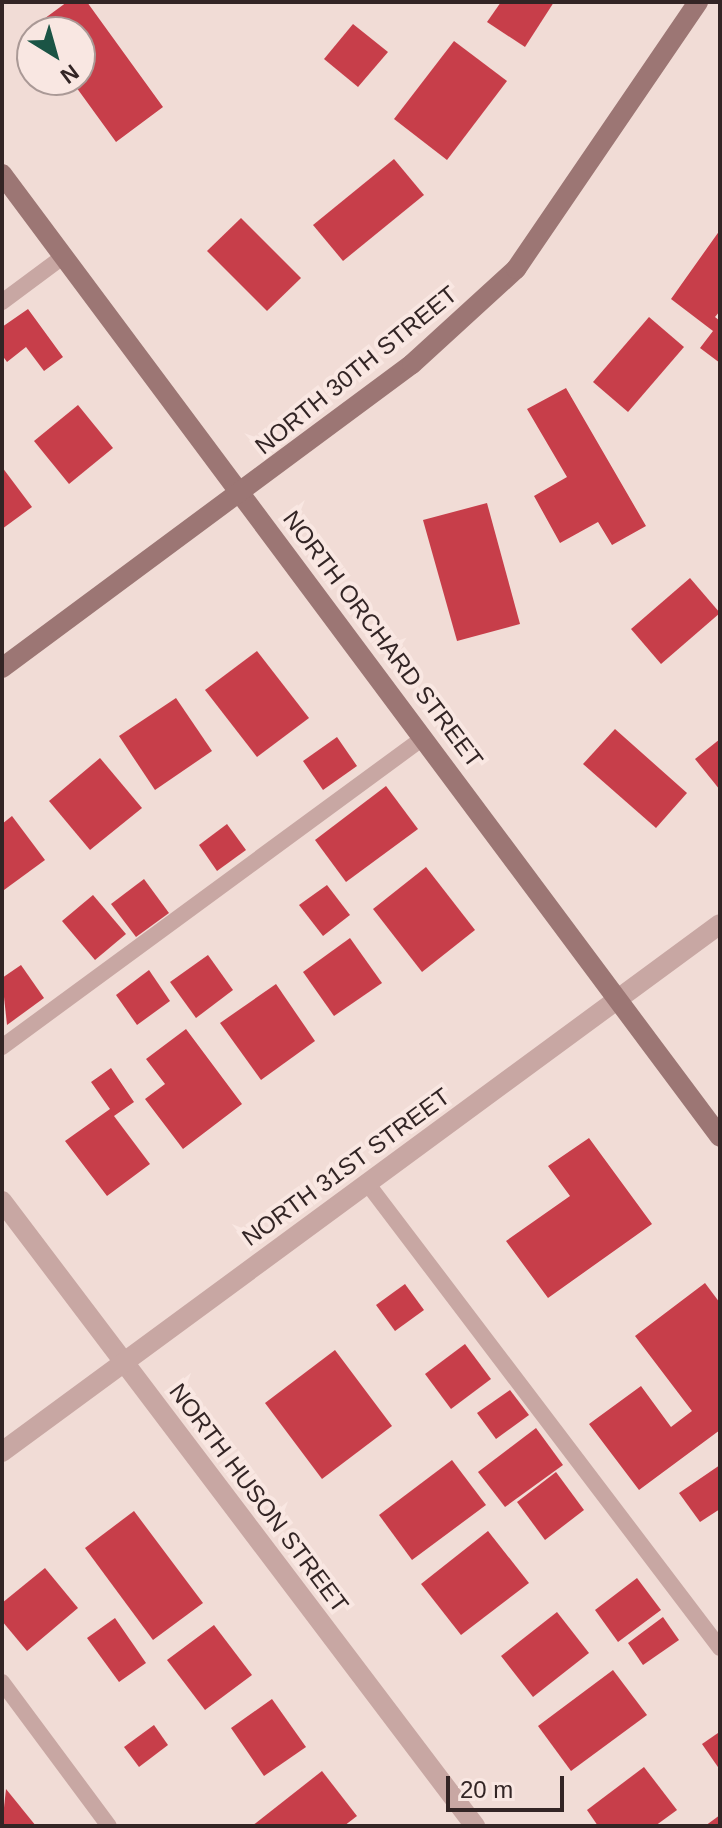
<!DOCTYPE html>
<html>
<head>
<meta charset="utf-8">
<style>
  body { margin:0 }
  #map { position:relative; width:722px; height:1828px; overflow:hidden; background:#f1dcd6; font-family:Helvetica,sans-serif }
  div>[style] { position:absolute }
  .building>* { inset:0; background:#c73e4a }
  .lane>* { height:16px; margin:-8px; padding:0 8px; transform-origin:8px; border-radius:8px; background:#c8a7a3 }
  .street>* { height:20px; margin:-10px; padding:0 10px; transform-origin:10px; border-radius:10px; background:#c8a7a3 }
  .secondary>* { height:20px; margin:-10px; padding:0 10px; transform-origin:10px; border-radius:10px; background:#9c7674 }
  span { translate:-50% -50%; white-space:nowrap; text-align:center; line-height:1.15; -webkit-text-stroke:8px #f9e7e2; paint-order:stroke }
  .street-label { font-size:24px; color:#332525 }
  .frame { position:absolute; inset:0; border:4px solid #332525; pointer-events:none }
  .north { position:absolute; left:16px; top:16px; width:80px; height:80px; box-sizing:border-box; background:#f9e7e2; border:2px solid #aa9996; border-radius:50%; rotate:143deg; font-size:22px; font-weight:700; line-height:32px; text-align:center; color:#332525 }
  .north::after { content:''; display:block; margin:auto; width:28px; height:36px; background:#1b5445; clip-path:polygon(50% 0,100% 100%,50% 72%,0 100%) }
  .scale { position:absolute; left:446px; top:1776px; width:118px; height:36px; box-sizing:border-box; border:4px solid #332525; border-top:0; padding-left:10px; font-size:24px; line-height:28px; white-space:nowrap; color:#332525; -webkit-text-stroke:6px #f9e7e2; paint-order:stroke }
</style>
</head>
<body>
<div id="map">
  <div class="building">
    <i style="clip-path:polygon(67px 2px,87px 2px,163px 107px,116px 142px,71px 80px,80px 80px,80px 32px,37px 32px,33px 27px)"></i>
    <i style="clip-path:polygon(501px 2px,554px 2px,525px 47px,487px 22px)"></i>
    <i style="clip-path:polygon(353px 24px,388px 52px,358px 87px,324px 59px)"></i>
    <i style="clip-path:polygon(454px 41px,507px 81px,447px 160px,394px 119px)"></i>
    <i style="clip-path:polygon(394px 159px,424px 195px,343px 261px,313px 225px)"></i>
    <i style="clip-path:polygon(241px 218px,301px 278px,267px 311px,207px 251px)"></i>
    <i style="clip-path:polygon(720px 230px,720px 311px,715px 317px,720px 321px,720px 363px,700px 348px,713px 331px,671px 299px)"></i>
    <i style="clip-path:polygon(28px 309px,63px 357px,44px 371px,26px 347px,7px 362px,2px 355px,2px 327px)"></i>
    <i style="clip-path:polygon(649px 317px,684px 347px,628px 412px,593px 382px)"></i>
    <i style="clip-path:polygon(566px 388px,646px 526px,612px 545px,598px 522px,560px 543px,534px 496px,567px 477px,527px 409px)"></i>
    <i style="clip-path:polygon(78px 405px,113px 448px,69px 484px,34px 441px)"></i>
    <i style="clip-path:polygon(2px 467px,32px 507px,2px 529px)"></i>
    <i style="clip-path:polygon(487px 503px,520px 624px,457px 641px,423px 520px)"></i>
    <i style="clip-path:polygon(690px 578px,720px 613px,661px 664px,631px 629px)"></i>
    <i style="clip-path:polygon(257px 651px,309px 718px,257px 757px,205px 690px)"></i>
    <i style="clip-path:polygon(176px 698px,212px 751px,155px 790px,119px 736px)"></i>
    <i style="clip-path:polygon(615px 729px,687px 793px,656px 828px,583px 764px)"></i>
    <i style="clip-path:polygon(337px 737px,357px 766px,323px 790px,303px 761px)"></i>
    <i style="clip-path:polygon(720px 739px,720px 790px,695px 759px)"></i>
    <i style="clip-path:polygon(100px 758px,142px 808px,90px 850px,49px 801px)"></i>
    <i style="clip-path:polygon(386px 786px,418px 829px,346px 882px,315px 840px)"></i>
    <i style="clip-path:polygon(12px 816px,45px 860px,4px 890px,2px 824px)"></i>
    <i style="clip-path:polygon(227px 824px,246px 850px,217px 871px,199px 845px)"></i>
    <i style="clip-path:polygon(426px 867px,475px 930px,422px 972px,373px 909px)"></i>
    <i style="clip-path:polygon(144px 879px,169px 913px,136px 937px,111px 904px)"></i>
    <i style="clip-path:polygon(327px 885px,350px 915px,323px 936px,299px 905px)"></i>
    <i style="clip-path:polygon(93px 895px,126px 934px,95px 960px,62px 921px)"></i>
    <i style="clip-path:polygon(350px 938px,382px 983px,334px 1016px,303px 972px)"></i>
    <i style="clip-path:polygon(208px 955px,233px 990px,196px 1018px,170px 982px)"></i>
    <i style="clip-path:polygon(21px 965px,44px 998px,7px 1025px,2px 978px)"></i>
    <i style="clip-path:polygon(149px 970px,170px 1001px,137px 1025px,116px 995px)"></i>
    <i style="clip-path:polygon(276px 984px,315px 1041px,261px 1080px,220px 1023px)"></i>
    <i style="clip-path:polygon(186px 1029px,242px 1104px,183px 1149px,145px 1099px,165px 1084px,146px 1059px)"></i>
    <i style="clip-path:polygon(111px 1068px,134px 1102px,114px 1116px,150px 1164px,107px 1196px,65px 1141px,110px 1109px,91px 1082px)"></i>
    <i style="clip-path:polygon(589px 1138px,652px 1224px,548px 1298px,506px 1241px,570px 1196px,548px 1166px)"></i>
    <i style="clip-path:polygon(705px 1283px,720px 1303px,720px 1430px,639px 1490px,589px 1424px,641px 1386px,671px 1427px,692px 1411px,635px 1336px)"></i>
    <i style="clip-path:polygon(405px 1284px,424px 1310px,395px 1331px,376px 1305px)"></i>
    <i style="clip-path:polygon(465px 1344px,491px 1379px,451px 1409px,425px 1374px)"></i>
    <i style="clip-path:polygon(335px 1350px,392px 1426px,322px 1479px,265px 1403px)"></i>
    <i style="clip-path:polygon(510px 1390px,529px 1415px,496px 1439px,477px 1413px)"></i>
    <i style="clip-path:polygon(536px 1428px,563px 1465px,505px 1507px,478px 1472px)"></i>
    <i style="clip-path:polygon(452px 1460px,486px 1505px,412px 1560px,379px 1515px)"></i>
    <i style="clip-path:polygon(720px 1465px,720px 1509px,700px 1522px,679px 1493px)"></i>
    <i style="clip-path:polygon(556px 1472px,584px 1510px,545px 1540px,517px 1502px)"></i>
    <i style="clip-path:polygon(134px 1511px,203px 1603px,153px 1640px,85px 1548px)"></i>
    <i style="clip-path:polygon(488px 1531px,529px 1583px,461px 1635px,421px 1584px)"></i>
    <i style="clip-path:polygon(45px 1568px,78px 1608px,27px 1651px,2px 1621px,2px 1603px)"></i>
    <i style="clip-path:polygon(637px 1578px,661px 1610px,618px 1642px,595px 1610px)"></i>
    <i style="clip-path:polygon(557px 1612px,589px 1653px,533px 1697px,501px 1656px)"></i>
    <i style="clip-path:polygon(663px 1617px,679px 1640px,643px 1665px,628px 1643px)"></i>
    <i style="clip-path:polygon(115px 1618px,146px 1663px,119px 1682px,87px 1638px)"></i>
    <i style="clip-path:polygon(214px 1625px,252px 1675px,205px 1710px,167px 1660px)"></i>
    <i style="clip-path:polygon(613px 1670px,647px 1715px,571px 1771px,538px 1726px)"></i>
    <i style="clip-path:polygon(272px 1699px,306px 1747px,264px 1776px,231px 1728px)"></i>
    <i style="clip-path:polygon(154px 1725px,168px 1745px,139px 1767px,124px 1747px)"></i>
    <i style="clip-path:polygon(718px 1733px,720px 1734px,720px 1770px,702px 1744px)"></i>
    <i style="clip-path:polygon(644px 1767px,677px 1810px,655px 1826px,598px 1826px,587px 1810px)"></i>
    <i style="clip-path:polygon(322px 1771px,357px 1816px,344px 1826px,252px 1826px)"></i>
    <i style="clip-path:polygon(6px 1789px,36px 1826px,2px 1826px)"></i>
    <i style="clip-path:polygon(720px 1815px,720px 1826px,705px 1826px)"></i>
  </div>
  <div class="lane">
    <i style="left:2px;top:302px;width:77px;rotate:-36.6deg"></i>
    <i style="left:2px;top:1047px;width:522px;rotate:-36.28deg"></i>
    <i style="left:367px;top:1183px;width:584px;rotate:52.8deg"></i>
    <i style="left:2px;top:1682px;width:179px;rotate:53.4deg"></i>
  </div>
  <div class="street">
    <i style="left:2px;top:1201px;width:784px;rotate:52.88deg"></i>
    <i style="left:2px;top:1452px;width:891px;rotate:-36.33deg"></i>
  </div>
  <div class="secondary">
    <i style="left:2px;top:174px;width:1201px;rotate:53.29deg"></i>
    <i style="left:2px;top:668px;width:510px;rotate:-36.56deg"></i>
    <i style="left:412px;top:364px;width:141px;rotate:-42.4deg"></i>
    <i style="left:516px;top:269px;width:323px;rotate:-55.7deg"></i>
  </div>
  <div class="street-label">
    <span style="left:356px;top:370px;rotate:-39deg">NORTH 30TH STREET</span>
    <span style="left:383px;top:639px;rotate:53deg">NORTH ORCHARD STREET</span>
    <span style="left:346px;top:1167px;rotate:-36deg">NORTH 31ST STREET</span>
    <span style="left:259px;top:1498px;rotate:53deg">NORTH HUSON STREET</span>
  </div>
  <div class="frame"></div>
  <div class="north">N</div>
  <div class="scale">20 m</div>
</div>
</body>
</html>
